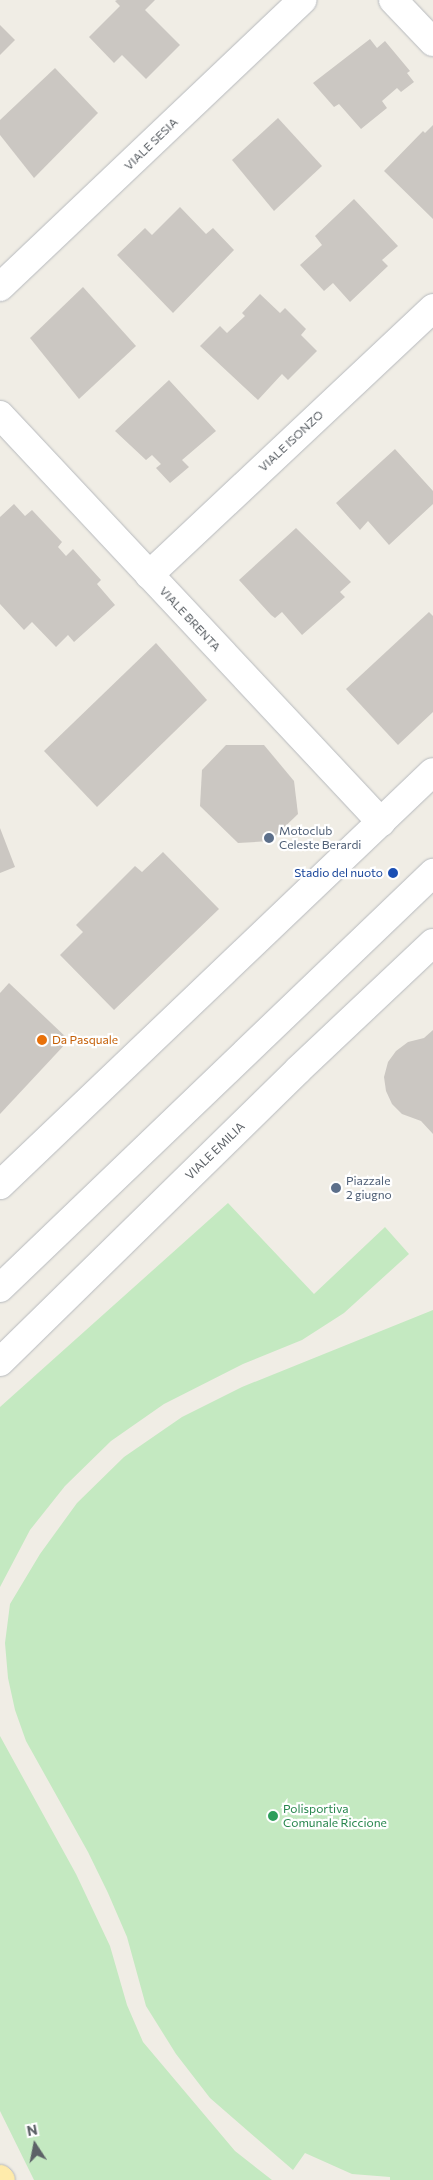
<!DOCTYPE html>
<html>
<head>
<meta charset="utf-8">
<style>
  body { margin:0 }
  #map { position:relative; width:433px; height:2180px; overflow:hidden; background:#f0ede5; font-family:Commissioner,sans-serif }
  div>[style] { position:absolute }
  .green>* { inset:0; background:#c4e9c1 }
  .building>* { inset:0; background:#cbc7c2 }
  .roads { filter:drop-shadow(0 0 1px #b6b9bd) drop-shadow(0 0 1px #b6b9bd) }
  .street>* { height:28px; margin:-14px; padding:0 14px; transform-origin:14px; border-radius:14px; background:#fff }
  .secondary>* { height:28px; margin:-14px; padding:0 14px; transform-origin:14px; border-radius:14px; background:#fff }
  .primary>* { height:28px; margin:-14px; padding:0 14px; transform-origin:14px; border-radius:14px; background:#ffebab }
  .dots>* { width:14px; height:14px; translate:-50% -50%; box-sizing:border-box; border:2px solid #fff; border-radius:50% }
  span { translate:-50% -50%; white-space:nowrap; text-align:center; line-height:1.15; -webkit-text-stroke:4.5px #fff; paint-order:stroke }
  .street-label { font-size:12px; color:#5d6267 }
  .service-label { font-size:12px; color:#4e5e75 }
  .left { translate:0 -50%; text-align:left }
  .transit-label { font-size:12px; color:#164399 }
  .right { translate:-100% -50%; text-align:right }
  .food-label { font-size:12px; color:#c56008 }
  .leisure-label { font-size:12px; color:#27864d }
  .north { position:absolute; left:10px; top:2120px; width:50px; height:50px; -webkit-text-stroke:4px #fff; paint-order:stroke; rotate:349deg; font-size:14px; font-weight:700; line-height:20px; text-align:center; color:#5d6267 }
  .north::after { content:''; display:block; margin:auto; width:18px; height:22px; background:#5d6267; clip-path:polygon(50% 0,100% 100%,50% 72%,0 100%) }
</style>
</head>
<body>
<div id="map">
  <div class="green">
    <i style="clip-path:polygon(228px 1203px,314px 1294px,385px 1227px,409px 1254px,344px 1313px,302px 1340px,243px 1364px,164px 1404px,111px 1441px,65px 1486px,30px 1530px,0 1587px,0 1407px)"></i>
    <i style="clip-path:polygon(433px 1310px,433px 2180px,390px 2180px,390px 2177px,352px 2174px,305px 2153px,293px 2170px,210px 2098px,176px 2054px,146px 2006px,127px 1937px,108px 1893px,88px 1852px,26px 1741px,15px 1710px,8px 1678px,5px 1643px,10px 1604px,40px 1554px,77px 1503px,124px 1457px,182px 1417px,242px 1387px)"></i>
    <i style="clip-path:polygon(0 1736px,76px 1874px,110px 1946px,127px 2005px,143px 2042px,235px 2151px,272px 2180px,34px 2180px,0 2111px)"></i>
  </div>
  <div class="building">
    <i style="clip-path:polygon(117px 0,155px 0,145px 10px,180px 45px,146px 79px,122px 55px,114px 63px,89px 37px,120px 6px,115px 1px)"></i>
    <i style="clip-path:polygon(0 25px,15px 40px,0 55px)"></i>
    <i style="clip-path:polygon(370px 39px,377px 48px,385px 41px,410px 71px,407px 73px,414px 82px,401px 92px,397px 88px,382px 101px,387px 108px,361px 129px,339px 104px,334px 107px,313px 83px)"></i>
    <i style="clip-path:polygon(55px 68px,98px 113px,34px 178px,0 135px,0 120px)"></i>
    <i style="clip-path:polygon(278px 118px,322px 166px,274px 211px,232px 160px)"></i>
    <i style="clip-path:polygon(433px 125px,433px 219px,384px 171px,423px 131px,425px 133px)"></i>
    <i style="clip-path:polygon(354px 199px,398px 246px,382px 260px,388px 266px,350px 302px,333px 283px,324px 291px,300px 265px,322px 245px,315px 236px)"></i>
    <i style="clip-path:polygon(180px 207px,206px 234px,213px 228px,234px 250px,173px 313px,117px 255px,145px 228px,152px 235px)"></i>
    <i style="clip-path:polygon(83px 287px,136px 346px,79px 399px,30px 338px)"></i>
    <i style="clip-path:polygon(260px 294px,280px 313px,285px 308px,306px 329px,301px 335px,317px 351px,288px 380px,282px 374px,258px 400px,200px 346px,220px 326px,227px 333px,245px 316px,242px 313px)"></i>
    <i style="clip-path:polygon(169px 380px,216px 431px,182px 460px,189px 467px,170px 483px,156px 468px,161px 464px,152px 455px,146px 460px,115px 431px)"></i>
    <i style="clip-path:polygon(395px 449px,433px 491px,433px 504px,389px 545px,368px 521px,360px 530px,336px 503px)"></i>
    <i style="clip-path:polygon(14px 504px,25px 516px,32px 510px,62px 542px,58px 547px,66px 556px,73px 549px,101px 580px,97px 584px,115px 605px,74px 642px,68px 635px,56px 647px,32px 622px,24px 630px,0 604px,0 517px)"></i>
    <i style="clip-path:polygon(296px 528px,351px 582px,340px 592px,345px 597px,302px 635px,282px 612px,275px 618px,271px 615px,239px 580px)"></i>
    <i style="clip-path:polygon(429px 612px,433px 616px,433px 712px,398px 745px,346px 689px)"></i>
    <i style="clip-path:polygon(156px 643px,207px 700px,97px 807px,44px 751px)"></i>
    <i style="clip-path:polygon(226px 745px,264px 745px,294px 781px,298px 814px,270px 841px,238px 843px,200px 806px,202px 770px)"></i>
    <i style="clip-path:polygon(0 828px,15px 867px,0 873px)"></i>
    <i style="clip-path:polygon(163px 852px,219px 909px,114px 1010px,60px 955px,83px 932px,76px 925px,135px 866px,142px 872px)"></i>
    <i style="clip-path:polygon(9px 983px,69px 1040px,0 1114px,0 993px)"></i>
    <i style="clip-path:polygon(433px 1030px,433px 1134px,421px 1121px,402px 1114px,392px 1104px,386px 1091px,384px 1077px,388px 1062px,396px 1051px,408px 1042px,424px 1038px)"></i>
  </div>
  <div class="roads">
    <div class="street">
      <i style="left:393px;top:0;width:58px;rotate:46.4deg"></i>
      <i style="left:0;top:287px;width:417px;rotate:-43.5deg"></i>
      <i style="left:0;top:415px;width:558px;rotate:46.89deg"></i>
      <i style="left:149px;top:575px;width:390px;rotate:-43.2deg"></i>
      <i style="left:0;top:1185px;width:598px;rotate:-43.65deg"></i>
    </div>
    <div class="secondary">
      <i style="left:0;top:1288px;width:600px;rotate:-43.78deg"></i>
      <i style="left:0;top:1362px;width:417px;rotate:-44.4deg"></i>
      <i style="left:298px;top:1070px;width:185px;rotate:-43.3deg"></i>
    </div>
    <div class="primary">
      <i style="left:0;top:2179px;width:1px;rotate:45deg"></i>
    </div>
  </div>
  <div class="dots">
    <i style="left:269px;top:838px;background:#5c6f8a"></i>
    <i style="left:393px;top:873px;background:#1a4fb4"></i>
    <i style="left:42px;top:1040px;background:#e8710a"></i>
    <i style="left:336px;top:1188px;background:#5c6f8a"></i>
    <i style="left:273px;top:1816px;background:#2e9e5b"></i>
  </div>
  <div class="street-label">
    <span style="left:151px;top:144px;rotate:-44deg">VIALE SESIA</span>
    <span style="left:291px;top:441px;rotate:-43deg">VIALE ISONZO</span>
    <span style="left:190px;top:619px;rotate:47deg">VIALE BRENTA</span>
    <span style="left:215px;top:1151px;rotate:-44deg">VIALE EMILIA</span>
  </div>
  <div class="service-label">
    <span class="left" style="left:279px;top:838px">Motoclub<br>Celeste Berardi</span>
    <span class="left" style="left:346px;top:1188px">Piazzale<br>2 giugno</span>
  </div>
  <div class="transit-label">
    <span class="right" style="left:383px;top:873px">Stadio del nuoto</span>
  </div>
  <div class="food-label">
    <span class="left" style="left:52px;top:1040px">Da Pasquale</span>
  </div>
  <div class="leisure-label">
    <span class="left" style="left:283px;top:1816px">Polisportiva<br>Comunale Riccione</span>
  </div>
  <div class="north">N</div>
</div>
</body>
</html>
